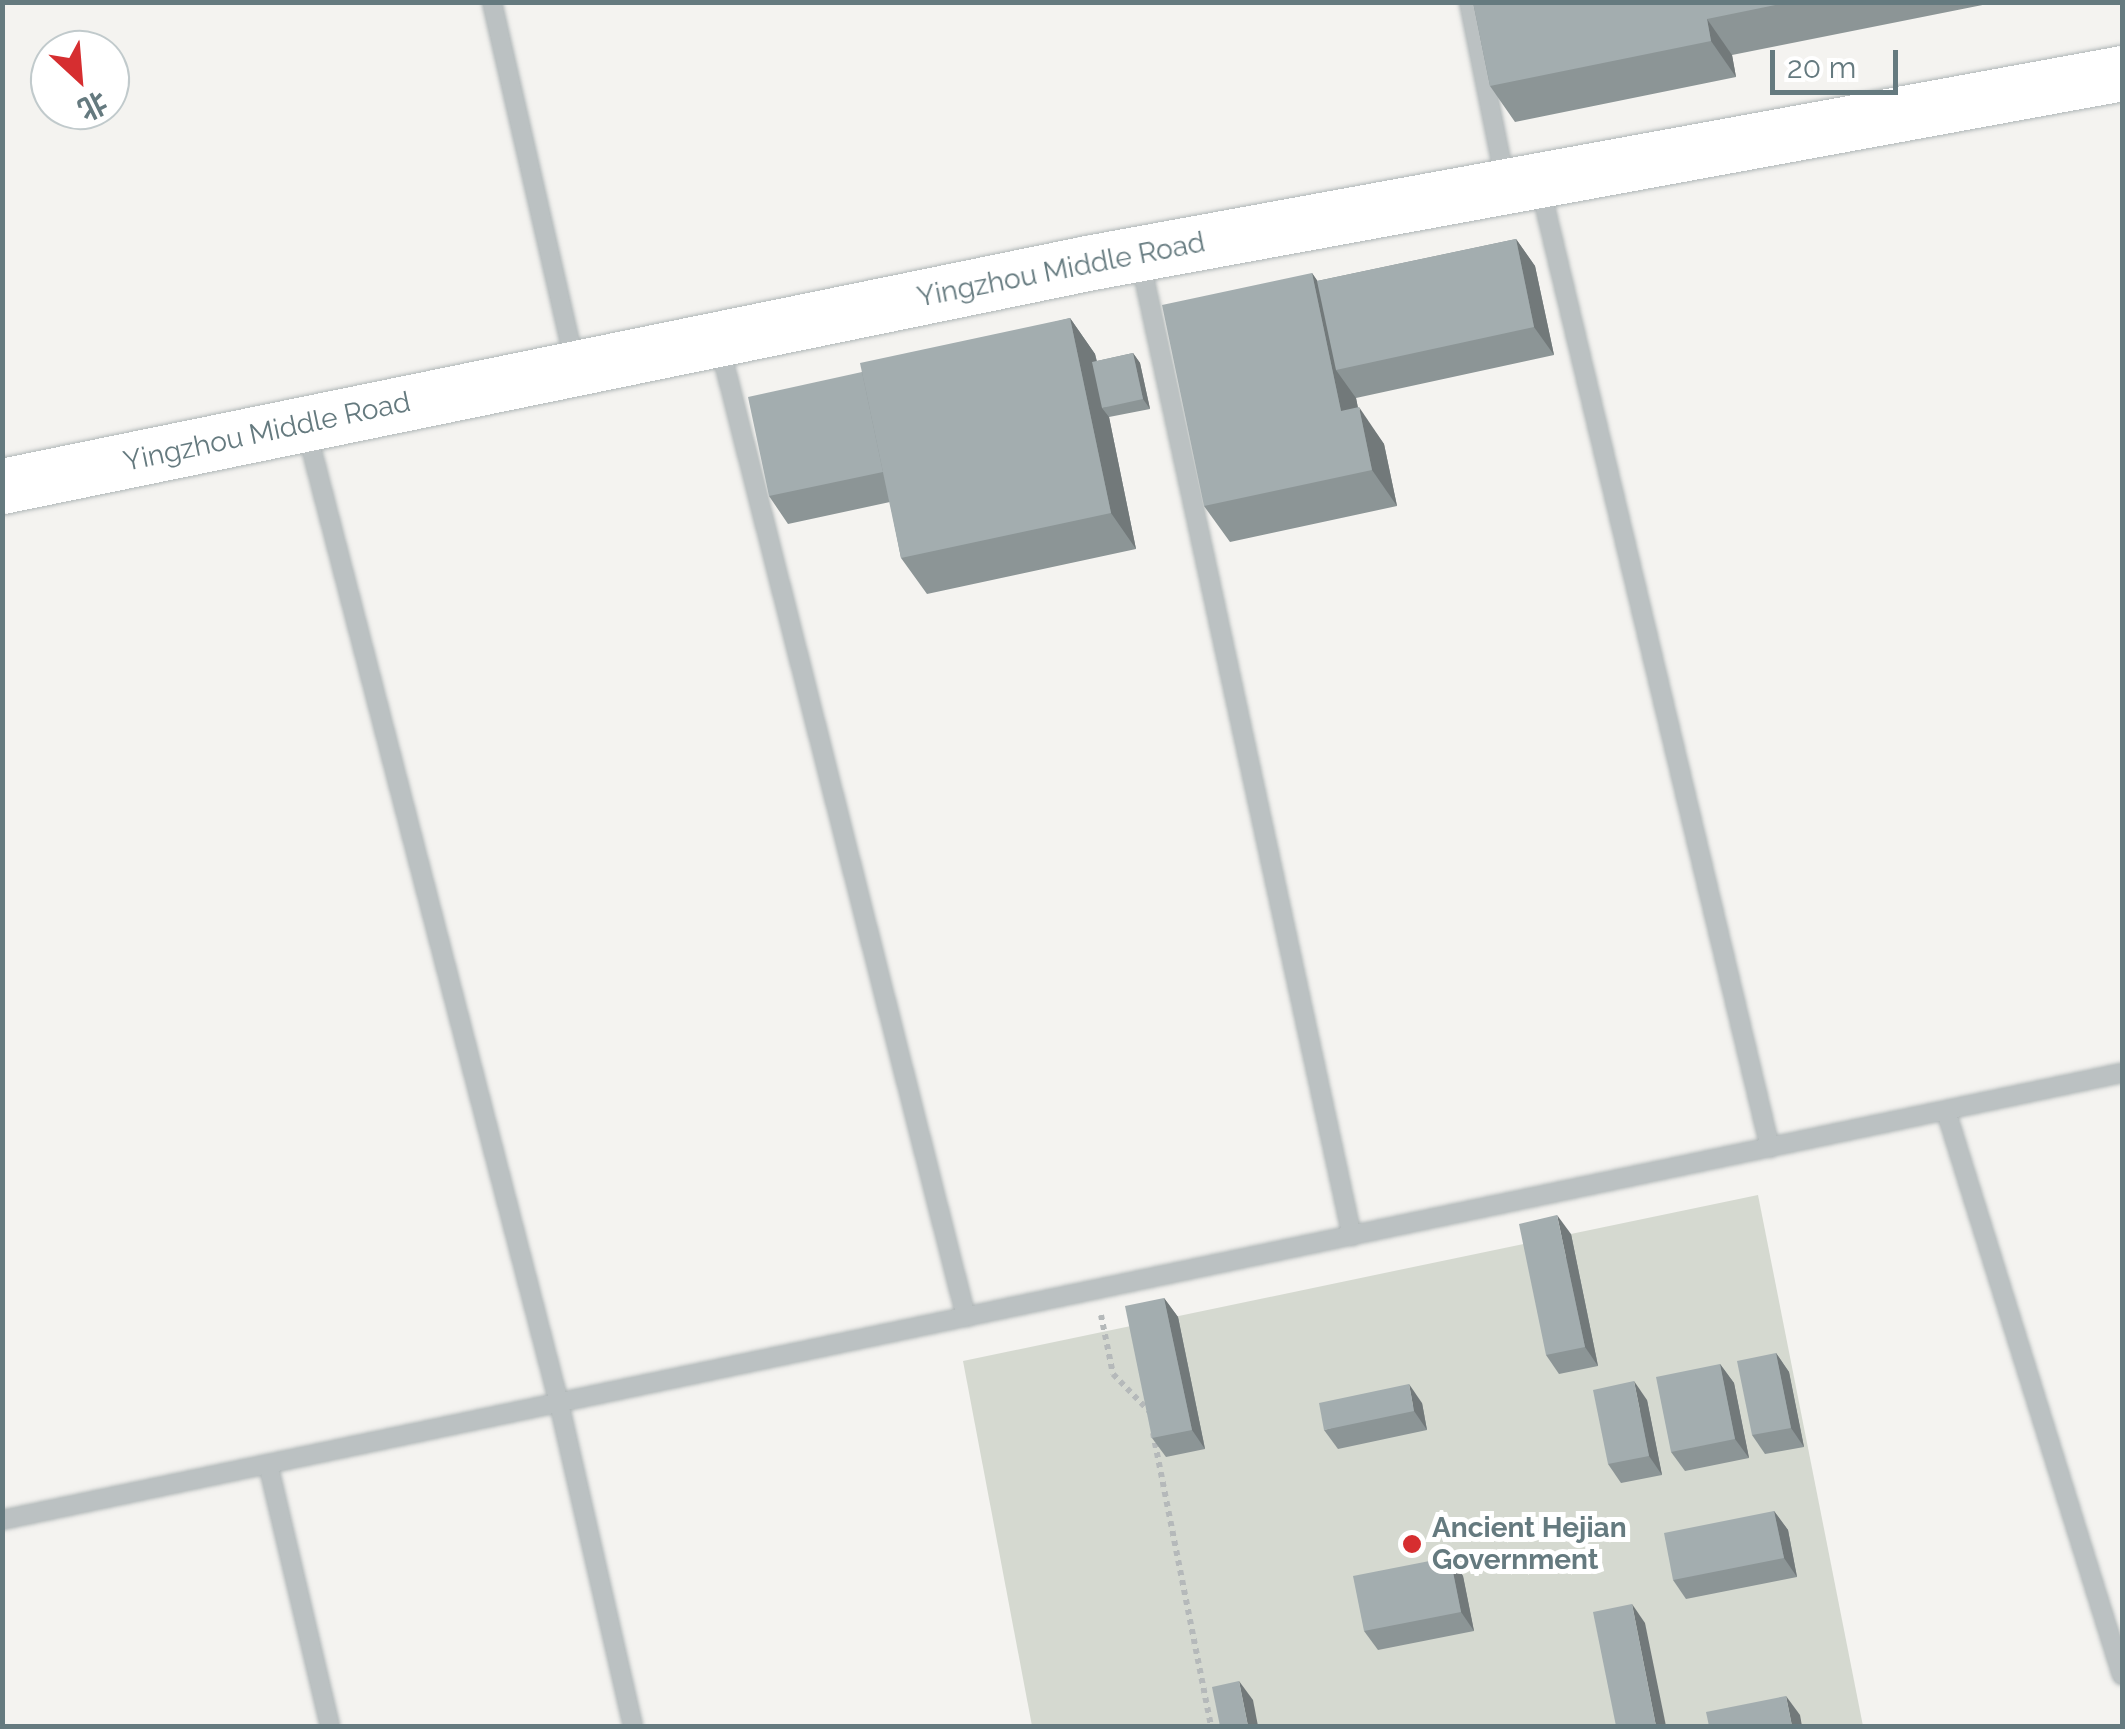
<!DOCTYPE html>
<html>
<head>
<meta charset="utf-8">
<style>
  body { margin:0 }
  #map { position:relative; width:2125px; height:1729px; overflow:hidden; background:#f4f3f0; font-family:Raleway,"Noto Sans SC",sans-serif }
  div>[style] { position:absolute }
  .green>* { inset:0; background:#d5d9d0 }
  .path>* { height:6px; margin-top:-3px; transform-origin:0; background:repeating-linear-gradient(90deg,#b5b9ba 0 5px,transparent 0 10px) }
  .roads { filter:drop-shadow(0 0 2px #aeb5b6) drop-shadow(0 0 2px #aeb5b6) }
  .minor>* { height:18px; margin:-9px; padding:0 9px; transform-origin:9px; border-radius:9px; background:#bbc1c2 }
  .major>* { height:55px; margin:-27.5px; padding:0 27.5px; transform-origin:27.5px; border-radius:27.5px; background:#fff }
  .wall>* { inset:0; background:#8c9596 }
  .shaded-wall>* { inset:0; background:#72797a }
  .building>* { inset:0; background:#a3adaf }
  .dots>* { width:28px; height:28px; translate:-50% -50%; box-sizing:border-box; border:5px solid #fff; border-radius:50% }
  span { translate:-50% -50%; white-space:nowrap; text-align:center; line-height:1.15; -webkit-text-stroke:10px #fff; paint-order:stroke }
  .street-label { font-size:28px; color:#657a7f }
  .poi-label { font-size:28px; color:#657a7f; font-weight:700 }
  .left { translate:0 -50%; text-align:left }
  .frame { position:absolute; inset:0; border:5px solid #657a7f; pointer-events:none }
  .north { position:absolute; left:30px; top:30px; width:100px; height:100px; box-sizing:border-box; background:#fff; border:2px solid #c1cacc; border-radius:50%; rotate:154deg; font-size:28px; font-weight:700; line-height:40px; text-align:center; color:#657a7f }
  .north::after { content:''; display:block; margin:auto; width:35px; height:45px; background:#d62e30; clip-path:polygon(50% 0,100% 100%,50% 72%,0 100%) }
  .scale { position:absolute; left:1770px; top:50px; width:128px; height:45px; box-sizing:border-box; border:5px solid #657a7f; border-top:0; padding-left:12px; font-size:30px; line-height:35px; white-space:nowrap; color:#657a7f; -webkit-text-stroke:8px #fff; paint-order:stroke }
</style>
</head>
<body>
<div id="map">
  <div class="green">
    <i style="clip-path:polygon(1758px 1195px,1863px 1726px,1032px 1726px,963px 1361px)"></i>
  </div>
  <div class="path">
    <i style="left:1101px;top:1315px;width:60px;rotate:78.5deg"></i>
    <i style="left:1113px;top:1374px;width:52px;rotate:45.8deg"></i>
    <i style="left:1153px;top:1433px;width:299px;rotate:78.8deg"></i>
  </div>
  <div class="roads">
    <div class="minor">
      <i style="left:492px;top:2px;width:370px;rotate:77.1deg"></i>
      <i style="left:1469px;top:2px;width:183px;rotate:78.6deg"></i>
      <i style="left:1540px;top:186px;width:989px;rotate:76.55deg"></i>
      <i style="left:1140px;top:259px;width:1000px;rotate:77.76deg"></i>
      <i style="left:719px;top:343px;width:1005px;rotate:75.77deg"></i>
      <i style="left:306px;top:428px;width:1007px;rotate:75.45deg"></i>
      <i style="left:559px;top:1403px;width:331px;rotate:77.1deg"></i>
      <i style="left:1946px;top:1111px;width:591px;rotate:72.67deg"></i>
      <i style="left:268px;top:1464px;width:269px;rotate:76.7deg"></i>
      <i style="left:2px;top:1520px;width:2167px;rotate:-11.91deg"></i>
    </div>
    <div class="major">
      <i style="left:2px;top:486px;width:1108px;rotate:-11.61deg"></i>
      <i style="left:1087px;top:263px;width:1052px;rotate:-10.4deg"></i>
    </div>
  </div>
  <div class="wall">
    <i style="clip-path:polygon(1473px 2px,1998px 2px,1732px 55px,1736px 77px,1515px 122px,1490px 86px)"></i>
    <i style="clip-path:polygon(1516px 239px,1535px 266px,1554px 355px,1356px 398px,1358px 408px,1384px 444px,1397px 506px,1230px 542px,1204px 506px,1312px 273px,1317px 281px)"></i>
    <i style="clip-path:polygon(1070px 318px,1095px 354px,1097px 361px,1133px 353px,1140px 363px,1150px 409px,1109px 417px,1136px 549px,927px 594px,901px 558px,890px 502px,788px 524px,769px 496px,862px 372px)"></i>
    <i style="clip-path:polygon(1571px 1234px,1598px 1366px,1559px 1374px,1546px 1355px)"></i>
    <i style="clip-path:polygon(1164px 1298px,1178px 1317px,1205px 1449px,1166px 1457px,1152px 1438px)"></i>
    <i style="clip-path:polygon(1776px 1353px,1789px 1372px,1804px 1447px,1765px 1454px,1752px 1435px)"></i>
    <i style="clip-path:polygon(1720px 1364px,1734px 1383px,1749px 1458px,1685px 1471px,1671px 1452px)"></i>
    <i style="clip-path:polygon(1647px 1400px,1662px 1475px,1621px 1483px,1608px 1464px)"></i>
    <i style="clip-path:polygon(1422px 1403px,1427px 1430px,1338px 1449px,1324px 1430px)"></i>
    <i style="clip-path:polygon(1774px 1511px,1788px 1530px,1797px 1577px,1686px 1599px,1673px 1580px)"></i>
    <i style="clip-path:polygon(1450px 1557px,1463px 1576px,1474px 1631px,1378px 1650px,1364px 1631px)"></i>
  </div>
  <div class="shaded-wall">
    <i style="clip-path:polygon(1707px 19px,1732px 55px,1736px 77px,1711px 41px)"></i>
    <i style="clip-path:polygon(1516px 239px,1535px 266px,1554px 355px,1534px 327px)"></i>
    <i style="clip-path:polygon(1312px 273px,1337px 309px,1336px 370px,1356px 398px,1366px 448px,1341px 411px)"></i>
    <i style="clip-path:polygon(1070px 318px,1095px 354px,1106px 407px,1102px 408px,1109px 417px,1136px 549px,1111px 513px)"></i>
    <i style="clip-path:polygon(1133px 353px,1140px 363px,1150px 409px,1143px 399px)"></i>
    <i style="clip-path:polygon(1359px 407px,1384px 444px,1397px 506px,1372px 470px)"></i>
    <i style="clip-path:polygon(1557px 1215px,1571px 1234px,1598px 1366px,1585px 1347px)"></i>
    <i style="clip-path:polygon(1164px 1298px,1178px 1317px,1205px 1449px,1192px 1430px)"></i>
    <i style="clip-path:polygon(1776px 1353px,1789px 1372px,1804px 1447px,1791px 1428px)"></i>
    <i style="clip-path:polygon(1720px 1364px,1734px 1383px,1749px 1458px,1735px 1439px)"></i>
    <i style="clip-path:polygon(1634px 1381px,1647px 1400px,1662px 1475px,1649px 1456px)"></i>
    <i style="clip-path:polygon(1409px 1384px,1422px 1403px,1427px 1430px,1414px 1411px)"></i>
    <i style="clip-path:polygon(1774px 1511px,1788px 1530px,1797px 1577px,1784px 1558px)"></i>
    <i style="clip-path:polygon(1450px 1557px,1463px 1576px,1474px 1631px,1461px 1612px)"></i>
    <i style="clip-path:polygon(1632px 1604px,1645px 1623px,1666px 1726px,1656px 1726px)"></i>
    <i style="clip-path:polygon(1239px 1681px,1253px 1700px,1258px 1726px,1248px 1726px)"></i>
    <i style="clip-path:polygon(1786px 1696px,1800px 1715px,1802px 1726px,1792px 1726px)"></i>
  </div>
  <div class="building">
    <i style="clip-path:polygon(1473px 2px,1790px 2px,1707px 19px,1711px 41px,1490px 86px)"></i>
    <i style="clip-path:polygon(1516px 239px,1534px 327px,1336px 370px,1317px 281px)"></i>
    <i style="clip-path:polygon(1312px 273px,1341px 411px,1359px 407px,1372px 470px,1204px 506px,1162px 305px)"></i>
    <i style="clip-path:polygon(1070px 318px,1111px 513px,901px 558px,860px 363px)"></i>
    <i style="clip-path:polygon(1133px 353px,1143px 399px,1102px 408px,1092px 362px)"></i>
    <i style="clip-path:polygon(862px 372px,883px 472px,769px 496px,748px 397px)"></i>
    <i style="clip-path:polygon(1557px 1215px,1585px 1347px,1546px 1355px,1519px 1224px)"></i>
    <i style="clip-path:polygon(1164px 1298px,1192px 1430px,1152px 1438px,1125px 1306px)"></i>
    <i style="clip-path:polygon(1776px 1353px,1791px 1428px,1752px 1435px,1737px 1361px)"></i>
    <i style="clip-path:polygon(1720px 1364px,1735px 1439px,1671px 1452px,1656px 1377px)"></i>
    <i style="clip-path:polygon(1634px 1381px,1649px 1456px,1608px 1464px,1593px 1390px)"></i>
    <i style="clip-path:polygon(1409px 1384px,1414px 1411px,1324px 1430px,1319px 1403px)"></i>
    <i style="clip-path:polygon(1774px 1511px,1784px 1558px,1673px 1580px,1664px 1533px)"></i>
    <i style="clip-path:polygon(1450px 1557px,1461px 1612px,1364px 1631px,1353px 1576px)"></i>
    <i style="clip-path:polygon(1632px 1604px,1656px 1726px,1616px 1726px,1593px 1612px)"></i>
    <i style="clip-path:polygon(1239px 1681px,1248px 1726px,1220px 1726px,1212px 1687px)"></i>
    <i style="clip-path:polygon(1786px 1696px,1792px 1726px,1709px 1726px,1706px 1712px)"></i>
  </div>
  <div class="dots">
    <i style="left:1412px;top:1544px;background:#d62e30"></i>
  </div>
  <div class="street-label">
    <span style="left:1061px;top:270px;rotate:-11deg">Yingzhou Middle Road</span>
    <span style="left:267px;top:432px;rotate:-12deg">Yingzhou Middle Road</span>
  </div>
  <div class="poi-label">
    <span class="left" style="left:1432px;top:1544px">Ancient Hejian<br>Government</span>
  </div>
  <div class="frame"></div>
  <div class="north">北</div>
  <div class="scale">20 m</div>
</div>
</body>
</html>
